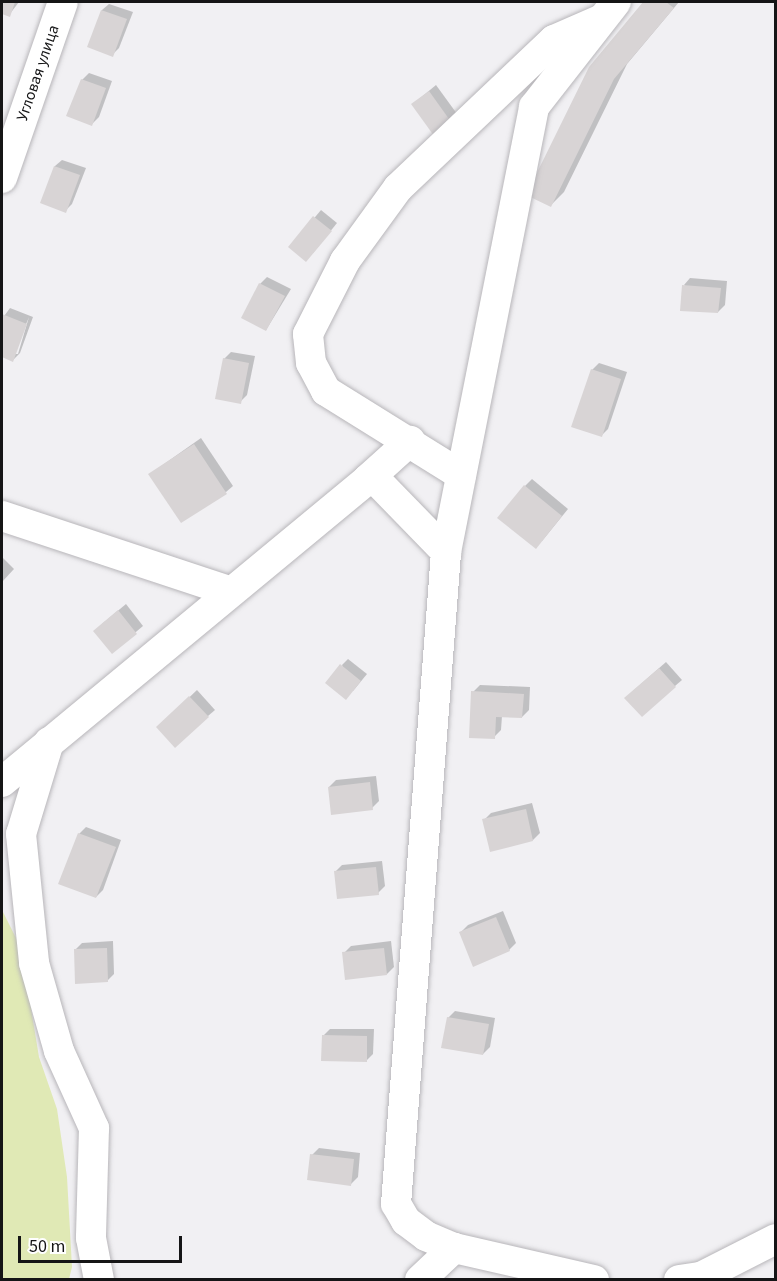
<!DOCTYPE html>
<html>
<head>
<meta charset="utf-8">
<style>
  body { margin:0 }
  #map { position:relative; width:777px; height:1281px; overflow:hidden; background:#f1f0f3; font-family:"Source Sans 3",sans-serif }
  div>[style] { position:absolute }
  .green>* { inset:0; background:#e0e9b5 }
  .shadow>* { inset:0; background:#0003 }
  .building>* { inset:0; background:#d8d4d5 }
  .roads { filter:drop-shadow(0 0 2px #b8b6ba) drop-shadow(0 0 2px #b8b6ba) }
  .minor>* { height:30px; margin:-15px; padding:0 15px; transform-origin:15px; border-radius:15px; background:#fff }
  span { translate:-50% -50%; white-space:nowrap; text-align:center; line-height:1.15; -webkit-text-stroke:4.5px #fff; paint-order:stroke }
  .street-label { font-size:16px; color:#151516 }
  .frame { position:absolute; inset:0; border:3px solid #151516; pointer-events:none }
  .scale { position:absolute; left:18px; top:1236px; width:164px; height:27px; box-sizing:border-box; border:3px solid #151516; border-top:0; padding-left:8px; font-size:18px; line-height:21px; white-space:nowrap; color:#151516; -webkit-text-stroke:4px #fff; paint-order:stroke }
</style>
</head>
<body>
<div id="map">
  <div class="green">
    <i style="clip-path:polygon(2px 910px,21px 948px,39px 1057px,57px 1109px,67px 1177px,72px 1267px,69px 1279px,2px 1279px)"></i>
  </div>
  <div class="shadow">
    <i style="clip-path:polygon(2px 2px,19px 2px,9px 15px,2px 13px)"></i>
    <i style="clip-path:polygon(645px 2px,679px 2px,627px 64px,564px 192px,550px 206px,590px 68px)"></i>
    <i style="clip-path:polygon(109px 4px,133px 12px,119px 48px,112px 55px,89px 46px,102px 10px)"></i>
    <i style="clip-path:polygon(89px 73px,112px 81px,99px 117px,92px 124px,82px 80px)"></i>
    <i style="clip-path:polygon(436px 85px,460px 118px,453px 125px,413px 104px)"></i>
    <i style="clip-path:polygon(62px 160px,86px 168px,72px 204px,65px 211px,42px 202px,55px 166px)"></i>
    <i style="clip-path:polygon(321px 210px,337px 223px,313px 253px,290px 247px)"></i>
    <i style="clip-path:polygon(267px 277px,291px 289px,266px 330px,260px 284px)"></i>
    <i style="clip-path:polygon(690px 278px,727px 281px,725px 305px,718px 312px,684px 285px)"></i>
    <i style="clip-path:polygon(evenodd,10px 308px,33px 317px,20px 353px,13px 360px,2px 356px,2px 319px,10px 308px,29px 317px,18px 354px,14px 354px,29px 317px)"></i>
    <i style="clip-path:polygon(231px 352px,255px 356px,247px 395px,240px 402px,224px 359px)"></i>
    <i style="clip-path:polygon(599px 363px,627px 372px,608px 429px,601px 436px,592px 370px)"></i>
    <i style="clip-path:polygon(201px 438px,233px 486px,226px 492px,150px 474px)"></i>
    <i style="clip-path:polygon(532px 479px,568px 509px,542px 541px,525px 486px)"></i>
    <i style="clip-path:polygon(2px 557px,14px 569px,2px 582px)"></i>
    <i style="clip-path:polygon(126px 604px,143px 626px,112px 652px,102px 624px)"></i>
    <i style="clip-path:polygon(348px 659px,367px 674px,353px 691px,342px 665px)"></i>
    <i style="clip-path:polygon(666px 662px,682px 680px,675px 686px,633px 691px)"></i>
    <i style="clip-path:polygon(480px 685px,530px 687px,529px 710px,522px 717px,502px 716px,501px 730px,494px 737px,473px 692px)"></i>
    <i style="clip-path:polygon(197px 690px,215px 710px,208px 716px,158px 727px)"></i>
    <i style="clip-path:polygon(376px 776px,379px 801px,372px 808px,329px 787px,336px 780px)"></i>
    <i style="clip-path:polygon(532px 803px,540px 833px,533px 840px,484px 820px,491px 813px)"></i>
    <i style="clip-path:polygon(86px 827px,121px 840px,103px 890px,96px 897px,79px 834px)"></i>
    <i style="clip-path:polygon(382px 861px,385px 886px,378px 893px,335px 872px,342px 865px)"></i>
    <i style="clip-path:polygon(503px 911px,516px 943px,509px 950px,461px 932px,468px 925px)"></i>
    <i style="clip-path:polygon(113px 941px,114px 974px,107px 981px,75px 950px,82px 943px)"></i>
    <i style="clip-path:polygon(391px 941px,394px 967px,387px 974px,344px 953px,351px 946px)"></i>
    <i style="clip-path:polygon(455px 1011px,495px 1018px,490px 1047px,483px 1054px,448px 1018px)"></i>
    <i style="clip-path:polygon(330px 1029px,374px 1029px,373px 1054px,366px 1061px,323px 1036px)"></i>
    <i style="clip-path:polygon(319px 1148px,360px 1153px,358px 1177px,351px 1184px,312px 1155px)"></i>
  </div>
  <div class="building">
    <i style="clip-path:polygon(2px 2px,15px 2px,10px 17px,2px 14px)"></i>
    <i style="clip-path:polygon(643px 2px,666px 2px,674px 8px,614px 79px,551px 207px,526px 195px,589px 67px)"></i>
    <i style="clip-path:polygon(101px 10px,127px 19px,113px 57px,87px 47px)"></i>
    <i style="clip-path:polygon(81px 79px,106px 88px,92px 126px,66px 116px)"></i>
    <i style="clip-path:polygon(429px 91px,454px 126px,437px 140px,411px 104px)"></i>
    <i style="clip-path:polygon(54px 166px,80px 175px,66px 213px,40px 203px)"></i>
    <i style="clip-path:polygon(313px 216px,332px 231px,306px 262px,288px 247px)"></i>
    <i style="clip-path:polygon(259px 283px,285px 296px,266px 331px,241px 318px)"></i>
    <i style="clip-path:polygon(682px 285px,721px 288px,718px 313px,680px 311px)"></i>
    <i style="clip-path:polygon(2px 314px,27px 324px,13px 362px,2px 357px)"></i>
    <i style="clip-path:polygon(223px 358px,249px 363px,241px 404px,215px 399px)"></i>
    <i style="clip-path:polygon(591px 369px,621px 379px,602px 437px,571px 427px)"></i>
    <i style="clip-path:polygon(194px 444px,227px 494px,181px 523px,148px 474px)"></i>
    <i style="clip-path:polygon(524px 485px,562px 516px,536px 549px,497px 518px)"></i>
    <i style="clip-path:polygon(118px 610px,137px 634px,112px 654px,93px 631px)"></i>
    <i style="clip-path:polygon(340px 664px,361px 681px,346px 700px,325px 683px)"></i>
    <i style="clip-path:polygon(659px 668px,676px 687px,642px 717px,624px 698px)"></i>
    <i style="clip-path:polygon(471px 691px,524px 694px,522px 718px,496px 717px,495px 739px,469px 738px)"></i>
    <i style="clip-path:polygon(189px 696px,209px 717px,175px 748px,156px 727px)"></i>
    <i style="clip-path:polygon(370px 782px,373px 810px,331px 815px,328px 787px)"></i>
    <i style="clip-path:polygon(526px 809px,533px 841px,490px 852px,482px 819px)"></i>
    <i style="clip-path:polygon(78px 833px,116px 847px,96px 898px,58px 884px)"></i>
    <i style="clip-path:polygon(376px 867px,379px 895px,337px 899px,334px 871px)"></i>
    <i style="clip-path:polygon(496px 917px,510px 951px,473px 967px,459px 932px)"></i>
    <i style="clip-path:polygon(107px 948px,108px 982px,75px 984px,74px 949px)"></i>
    <i style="clip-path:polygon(384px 948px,387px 975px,345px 980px,342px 952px)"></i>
    <i style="clip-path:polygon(447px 1017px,489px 1024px,483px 1055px,441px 1048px)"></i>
    <i style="clip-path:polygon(322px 1035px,367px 1036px,367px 1062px,321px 1061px)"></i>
    <i style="clip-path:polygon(310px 1154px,354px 1159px,351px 1186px,307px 1180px)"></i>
  </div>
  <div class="roads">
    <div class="minor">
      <i style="left:2px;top:178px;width:186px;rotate:-70.9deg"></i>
      <i style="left:461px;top:475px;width:159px;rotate:-148.1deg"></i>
      <i style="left:326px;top:391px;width:32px;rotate:-118deg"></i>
      <i style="left:311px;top:363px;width:29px;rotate:-96deg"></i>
      <i style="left:308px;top:334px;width:82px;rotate:-63.1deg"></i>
      <i style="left:345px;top:261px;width:90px;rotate:-54deg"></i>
      <i style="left:398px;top:188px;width:215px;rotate:-43.5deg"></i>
      <i style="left:554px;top:40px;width:50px;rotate:-23.5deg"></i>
      <i style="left:368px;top:479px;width:57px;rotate:-42.1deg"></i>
      <i style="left:2px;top:516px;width:239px;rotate:18.3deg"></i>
      <i style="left:49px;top:742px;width:96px;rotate:106.9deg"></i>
      <i style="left:21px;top:834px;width:130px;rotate:84.2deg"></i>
      <i style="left:34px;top:963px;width:91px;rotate:74.1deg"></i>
      <i style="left:59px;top:1051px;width:85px;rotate:65.6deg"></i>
      <i style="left:94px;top:1128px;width:110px;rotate:91.6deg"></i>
      <i style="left:91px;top:1238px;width:43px;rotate:79.2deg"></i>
      <i style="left:2px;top:782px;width:475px;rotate:-39.6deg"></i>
      <i style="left:368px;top:479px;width:10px;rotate:17deg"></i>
      <i style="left:378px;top:482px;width:98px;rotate:45.8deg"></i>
      <i style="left:420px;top:1280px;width:47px;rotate:-43.3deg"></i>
      <i style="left:594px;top:1280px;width:144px;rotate:-167.1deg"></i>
      <i style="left:454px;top:1248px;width:30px;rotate:-157deg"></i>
      <i style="left:426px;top:1236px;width:25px;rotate:-143deg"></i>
      <i style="left:406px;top:1221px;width:20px;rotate:-120deg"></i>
      <i style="left:396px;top:1204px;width:654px;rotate:-85.61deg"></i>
      <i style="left:446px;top:552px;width:454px;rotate:-78.8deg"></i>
      <i style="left:534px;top:107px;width:133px;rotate:-52deg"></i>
      <i style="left:679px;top:1280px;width:22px;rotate:-8deg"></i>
      <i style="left:701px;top:1277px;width:84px;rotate:-26.9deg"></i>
    </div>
  </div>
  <div class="street-label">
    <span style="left:38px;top:73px;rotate:-71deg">Угловая улица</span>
  </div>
  <div class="frame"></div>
  <div class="scale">50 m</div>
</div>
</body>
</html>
